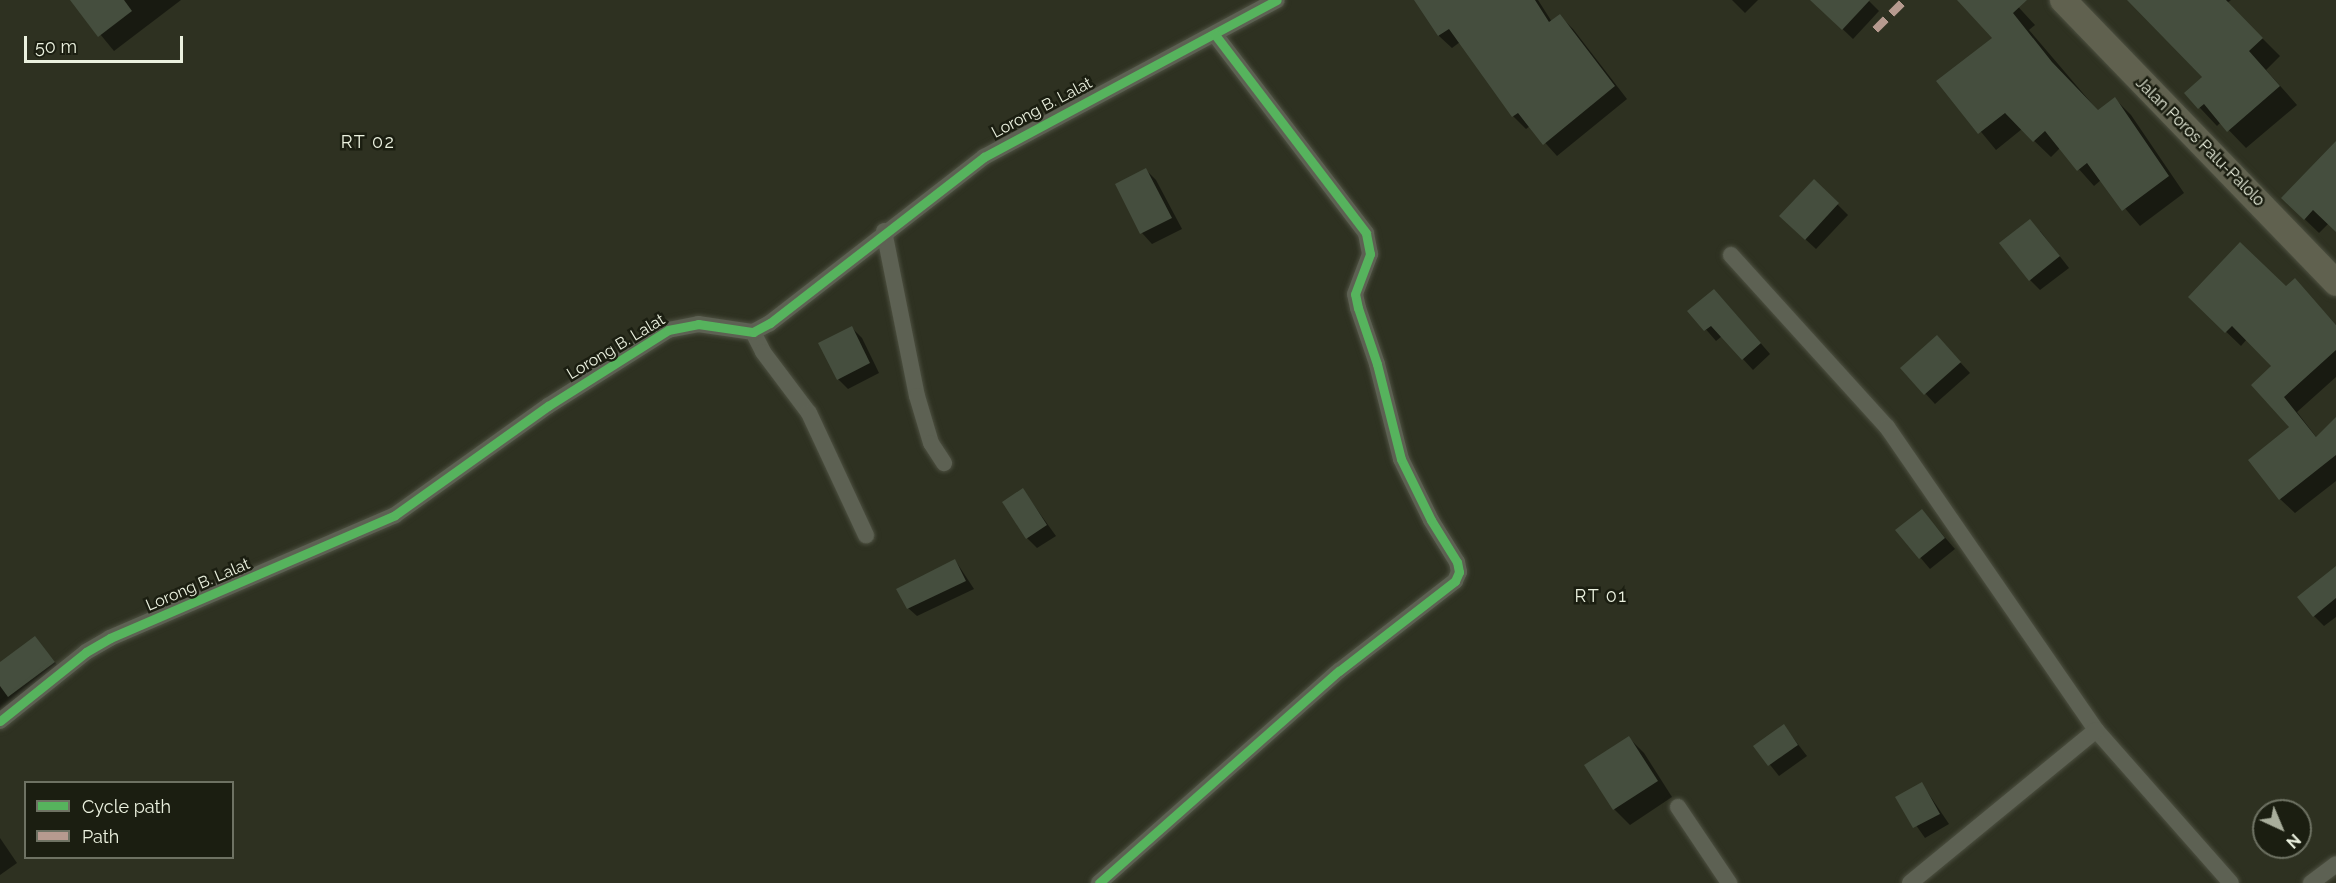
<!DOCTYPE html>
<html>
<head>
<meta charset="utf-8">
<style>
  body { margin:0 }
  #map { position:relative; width:2336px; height:883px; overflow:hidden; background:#2e3121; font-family:Raleway,sans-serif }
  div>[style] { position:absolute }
  .shadow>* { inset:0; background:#0007 }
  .building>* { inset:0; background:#454e3e }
  .roads { filter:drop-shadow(0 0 2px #4d5041) drop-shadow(0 0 2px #4d5041) }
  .street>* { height:16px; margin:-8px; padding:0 8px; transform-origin:8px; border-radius:8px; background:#5d6153 }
  .primary>* { height:26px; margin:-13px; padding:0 13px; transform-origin:13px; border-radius:13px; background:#60614f }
  .quiet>* { height:8px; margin-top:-4px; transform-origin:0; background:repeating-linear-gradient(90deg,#b69a8f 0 15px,transparent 0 23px) }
  .cycleway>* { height:9px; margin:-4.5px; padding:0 4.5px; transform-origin:4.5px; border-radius:4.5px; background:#56b35d }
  span { translate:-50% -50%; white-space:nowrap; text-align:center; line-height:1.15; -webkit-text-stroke:5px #1b1e11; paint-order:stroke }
  .street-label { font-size:16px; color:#ebf1df }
  .neighbourhood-label { font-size:18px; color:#ebf1df; letter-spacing:1.5px }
  .legend { position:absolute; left:24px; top:781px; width:210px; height:78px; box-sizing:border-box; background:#1b1e11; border:2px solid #6e7263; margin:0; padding:8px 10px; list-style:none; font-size:18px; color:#ebf1df }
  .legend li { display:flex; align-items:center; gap:12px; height:30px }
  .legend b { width:30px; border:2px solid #6e7263 }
  .north { position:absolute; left:2252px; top:799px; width:60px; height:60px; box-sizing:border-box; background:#1b1e11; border:2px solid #6e7263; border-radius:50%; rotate:136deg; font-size:16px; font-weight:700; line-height:24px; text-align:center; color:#ebf1df }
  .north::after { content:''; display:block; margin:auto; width:21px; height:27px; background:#a9ae9c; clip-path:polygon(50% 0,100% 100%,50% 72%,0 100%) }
  .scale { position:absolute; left:24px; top:36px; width:159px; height:27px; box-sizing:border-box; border:3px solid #ebf1df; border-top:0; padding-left:8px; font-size:18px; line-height:21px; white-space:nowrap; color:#ebf1df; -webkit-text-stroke:4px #1b1e11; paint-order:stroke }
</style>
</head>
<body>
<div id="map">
  <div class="shadow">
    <i style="clip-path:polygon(72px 0,181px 0,114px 51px)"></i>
    <i style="clip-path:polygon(1418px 0,1538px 0,1552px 22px,1560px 16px,1573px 29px,1627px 99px,1557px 156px,1530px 126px,1526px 129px,1513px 116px,1460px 42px,1452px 48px,1439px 36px)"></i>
    <i style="clip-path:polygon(1732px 0,1758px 0,1745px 13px)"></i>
    <i style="clip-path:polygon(1824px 0,1868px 0,1879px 11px,1853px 39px,1829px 16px)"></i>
    <i style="clip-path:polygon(1971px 0,2012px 0,2035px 25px,2029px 30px,2099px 112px,2115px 99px,2131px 115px,2184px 193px,2140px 226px,2101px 180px,2094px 186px,2060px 148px,2051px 157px,2022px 129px,1996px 150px,1939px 81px,1994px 38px)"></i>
    <i style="clip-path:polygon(2131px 0,2231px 0,2227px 3px,2280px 56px,2266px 70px,2297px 105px,2246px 148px,2221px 122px,2217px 126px,2186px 93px,2204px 77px)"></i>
    <i style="clip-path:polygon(2336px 158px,2336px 230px,2329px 223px,2319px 233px,2283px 198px)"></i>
    <i style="clip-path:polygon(1146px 170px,1156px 180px,1182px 229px,1152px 244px,1142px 233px,1117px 185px)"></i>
    <i style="clip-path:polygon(1814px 181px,1848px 215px,1816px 249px,1791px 226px)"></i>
    <i style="clip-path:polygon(2040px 231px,2069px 268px,2040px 290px,2030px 280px)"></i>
    <i style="clip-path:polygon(2295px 280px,2336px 325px,2336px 377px,2297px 412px,2317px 438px,2336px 419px,2336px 481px,2295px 513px,2280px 499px,2292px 427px,2273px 366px,2247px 339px,2241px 346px,2190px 297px,2286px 288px)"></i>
    <i style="clip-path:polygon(1724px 301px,1770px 354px,1753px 370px,1722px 336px,1716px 341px,1690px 311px)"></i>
    <i style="clip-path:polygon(852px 328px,862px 338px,879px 373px,848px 389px,838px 379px)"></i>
    <i style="clip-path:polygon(1947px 348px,1970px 373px,1935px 404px,1902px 368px)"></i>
    <i style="clip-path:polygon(1023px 490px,1056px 536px,1037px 548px,1027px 538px)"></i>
    <i style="clip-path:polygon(1922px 511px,1955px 549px,1930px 569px,1897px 530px)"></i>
    <i style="clip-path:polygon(955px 560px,974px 589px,917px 616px,908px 608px)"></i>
    <i style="clip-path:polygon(2336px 568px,2336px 617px,2324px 626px,2314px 616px)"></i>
    <i style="clip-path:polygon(35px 638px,64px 673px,0 726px,0 664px)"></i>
    <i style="clip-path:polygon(1784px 726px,1807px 756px,1779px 776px,1755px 746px)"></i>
    <i style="clip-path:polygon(1629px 738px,1644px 753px,1672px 797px,1630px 825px,1614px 809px,1586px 765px)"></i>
    <i style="clip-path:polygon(1922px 784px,1949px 824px,1925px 838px,1897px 798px)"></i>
    <i style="clip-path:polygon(0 838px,17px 863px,0 875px)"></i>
  </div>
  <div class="building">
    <i style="clip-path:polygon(70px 0,124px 0,132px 11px,98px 37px)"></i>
    <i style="clip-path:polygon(1414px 0,1535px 0,1549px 22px,1560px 14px,1615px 86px,1543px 145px,1518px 113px,1512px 117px,1449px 29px,1438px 36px)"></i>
    <i style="clip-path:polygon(1810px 0,1870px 0,1842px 30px)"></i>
    <i style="clip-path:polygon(1957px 0,2027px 0,2013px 13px,2052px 62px,2098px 110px,2115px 97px,2169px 176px,2122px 211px,2087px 163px,2077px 171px,2045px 131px,2033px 142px,2005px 113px,1978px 134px,1936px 81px,1992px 38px)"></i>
    <i style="clip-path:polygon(2127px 0,2226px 0,2263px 38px,2249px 51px,2280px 86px,2227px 132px,2204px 104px,2198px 109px,2184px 93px,2202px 77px)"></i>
    <i style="clip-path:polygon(2336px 141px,2336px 232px,2313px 210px,2304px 220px,2281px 198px)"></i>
    <i style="clip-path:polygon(1146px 168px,1172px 218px,1140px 234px,1115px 184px)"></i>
    <i style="clip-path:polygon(1814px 179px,1839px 203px,1805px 240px,1779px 216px)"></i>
    <i style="clip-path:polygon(2030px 219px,2060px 256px,2029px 281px,1999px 243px)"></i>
    <i style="clip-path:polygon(2240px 242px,2286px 286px,2295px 278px,2336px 325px,2336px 350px,2284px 397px,2316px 437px,2336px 417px,2336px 455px,2279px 500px,2248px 460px,2289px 427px,2251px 385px,2271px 366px,2232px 326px,2225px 333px,2188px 297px)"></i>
    <i style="clip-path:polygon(1714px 289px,1761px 343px,1742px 360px,1711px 326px,1704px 331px,1687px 311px)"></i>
    <i style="clip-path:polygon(852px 326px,870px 363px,837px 380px,818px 343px)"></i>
    <i style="clip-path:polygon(1937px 335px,1961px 362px,1924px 395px,1900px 368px)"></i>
    <i style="clip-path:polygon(1023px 488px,1047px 525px,1026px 539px,1002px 502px)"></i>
    <i style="clip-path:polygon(1922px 509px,1945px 538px,1919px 559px,1895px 530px)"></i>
    <i style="clip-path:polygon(955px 559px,966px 581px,907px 609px,896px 589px)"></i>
    <i style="clip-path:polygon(2336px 566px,2336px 598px,2313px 617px,2297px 597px)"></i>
    <i style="clip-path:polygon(35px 636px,55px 662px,8px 697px,0 686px,0 662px)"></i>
    <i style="clip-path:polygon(1784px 724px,1798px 745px,1768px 766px,1753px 746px)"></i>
    <i style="clip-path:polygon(1629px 736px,1658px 781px,1613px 810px,1584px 765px)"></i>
    <i style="clip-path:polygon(1922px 782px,1940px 814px,1913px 828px,1895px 797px)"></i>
  </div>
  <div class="roads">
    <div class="street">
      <i style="left:884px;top:231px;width:168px;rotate:78.7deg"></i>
      <i style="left:917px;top:396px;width:49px;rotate:73.4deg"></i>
      <i style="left:931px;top:443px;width:24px;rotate:57deg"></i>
      <i style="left:1731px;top:255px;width:232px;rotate:47.8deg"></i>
      <i style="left:1887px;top:427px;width:368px;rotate:55.4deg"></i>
      <i style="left:2096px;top:730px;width:204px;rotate:48.6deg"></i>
      <i style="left:753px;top:332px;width:22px;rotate:63deg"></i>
      <i style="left:763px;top:352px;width:76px;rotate:53deg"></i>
      <i style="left:809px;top:413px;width:135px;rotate:65deg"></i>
      <i style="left:0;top:721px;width:110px;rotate:-38.7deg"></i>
      <i style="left:86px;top:652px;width:28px;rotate:-30deg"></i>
      <i style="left:110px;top:638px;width:310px;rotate:-23.3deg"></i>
      <i style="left:395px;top:515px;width:188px;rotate:-35.5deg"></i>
      <i style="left:548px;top:406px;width:142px;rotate:-32.3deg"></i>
      <i style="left:668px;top:330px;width:31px;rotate:-11deg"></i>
      <i style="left:698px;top:324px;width:56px;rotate:8.3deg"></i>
      <i style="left:753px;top:332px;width:19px;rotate:-28deg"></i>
      <i style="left:770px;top:323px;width:271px;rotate:-37.8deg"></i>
      <i style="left:984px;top:157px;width:332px;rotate:-28.2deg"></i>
      <i style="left:1678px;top:807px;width:92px;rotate:56.1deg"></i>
      <i style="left:1099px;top:883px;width:320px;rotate:-41.5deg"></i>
      <i style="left:1339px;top:671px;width:147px;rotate:-37.8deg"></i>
      <i style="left:1455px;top:581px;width:10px;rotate:-66deg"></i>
      <i style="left:1459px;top:572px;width:10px;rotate:-101deg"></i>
      <i style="left:1457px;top:562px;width:49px;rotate:-121.8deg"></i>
      <i style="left:1431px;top:520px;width:68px;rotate:-116.2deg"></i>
      <i style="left:1401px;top:459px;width:98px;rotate:-104.2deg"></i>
      <i style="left:1377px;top:364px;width:59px;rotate:-108.7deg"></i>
      <i style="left:1358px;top:308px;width:14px;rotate:-102deg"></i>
      <i style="left:1355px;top:294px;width:43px;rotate:-69.4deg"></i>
      <i style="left:1370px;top:254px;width:21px;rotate:-101deg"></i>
      <i style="left:1366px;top:233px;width:249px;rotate:-127.3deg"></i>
      <i style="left:1910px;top:883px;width:241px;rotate:-39.4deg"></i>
      <i style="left:2311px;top:883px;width:31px;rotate:-37deg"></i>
    </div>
    <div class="primary">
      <i style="left:2063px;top:0;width:393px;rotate:46deg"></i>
    </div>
  </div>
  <div class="quiet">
    <i style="left:1875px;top:30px;width:42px;rotate:-45deg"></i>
  </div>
  <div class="cycleway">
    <i style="left:0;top:721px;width:110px;rotate:-38.7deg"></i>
    <i style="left:86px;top:652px;width:28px;rotate:-30deg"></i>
    <i style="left:110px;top:638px;width:310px;rotate:-23.3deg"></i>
    <i style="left:395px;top:515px;width:188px;rotate:-35.5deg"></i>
    <i style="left:548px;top:406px;width:142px;rotate:-32.3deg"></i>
    <i style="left:668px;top:330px;width:31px;rotate:-11deg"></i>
    <i style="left:698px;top:324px;width:56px;rotate:8.3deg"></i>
    <i style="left:753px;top:332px;width:19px;rotate:-28deg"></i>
    <i style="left:770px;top:323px;width:271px;rotate:-37.8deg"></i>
    <i style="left:984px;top:157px;width:332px;rotate:-28.2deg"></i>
    <i style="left:1099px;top:883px;width:320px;rotate:-41.5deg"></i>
    <i style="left:1339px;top:671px;width:147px;rotate:-37.8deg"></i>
    <i style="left:1455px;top:581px;width:10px;rotate:-66deg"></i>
    <i style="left:1459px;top:572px;width:10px;rotate:-101deg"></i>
    <i style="left:1457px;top:562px;width:49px;rotate:-121.8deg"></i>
    <i style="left:1431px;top:520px;width:68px;rotate:-116.2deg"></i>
    <i style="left:1401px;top:459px;width:98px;rotate:-104.2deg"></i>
    <i style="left:1377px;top:364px;width:59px;rotate:-108.7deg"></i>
    <i style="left:1358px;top:308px;width:14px;rotate:-102deg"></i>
    <i style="left:1355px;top:294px;width:43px;rotate:-69.4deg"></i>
    <i style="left:1370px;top:254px;width:21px;rotate:-101deg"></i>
    <i style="left:1366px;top:233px;width:249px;rotate:-127.3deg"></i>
  </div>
  <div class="street-label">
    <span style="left:1042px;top:108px;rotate:-28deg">Lorong B. Lalat</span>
    <span style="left:2200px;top:142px;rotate:45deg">Jalan Poros Palu-Palolo</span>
    <span style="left:616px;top:347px;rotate:-31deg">Lorong B. Lalat</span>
    <span style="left:198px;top:585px;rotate:-23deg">Lorong B. Lalat</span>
  </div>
  <div class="neighbourhood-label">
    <span style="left:368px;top:142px">RT 02</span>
    <span style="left:1601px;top:596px">RT 01</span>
  </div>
  <ul class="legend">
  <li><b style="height:8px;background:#56b35d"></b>Cycle path</li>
  <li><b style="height:8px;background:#b69a8f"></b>Path</li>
  </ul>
  <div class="north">N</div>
  <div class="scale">50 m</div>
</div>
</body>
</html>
